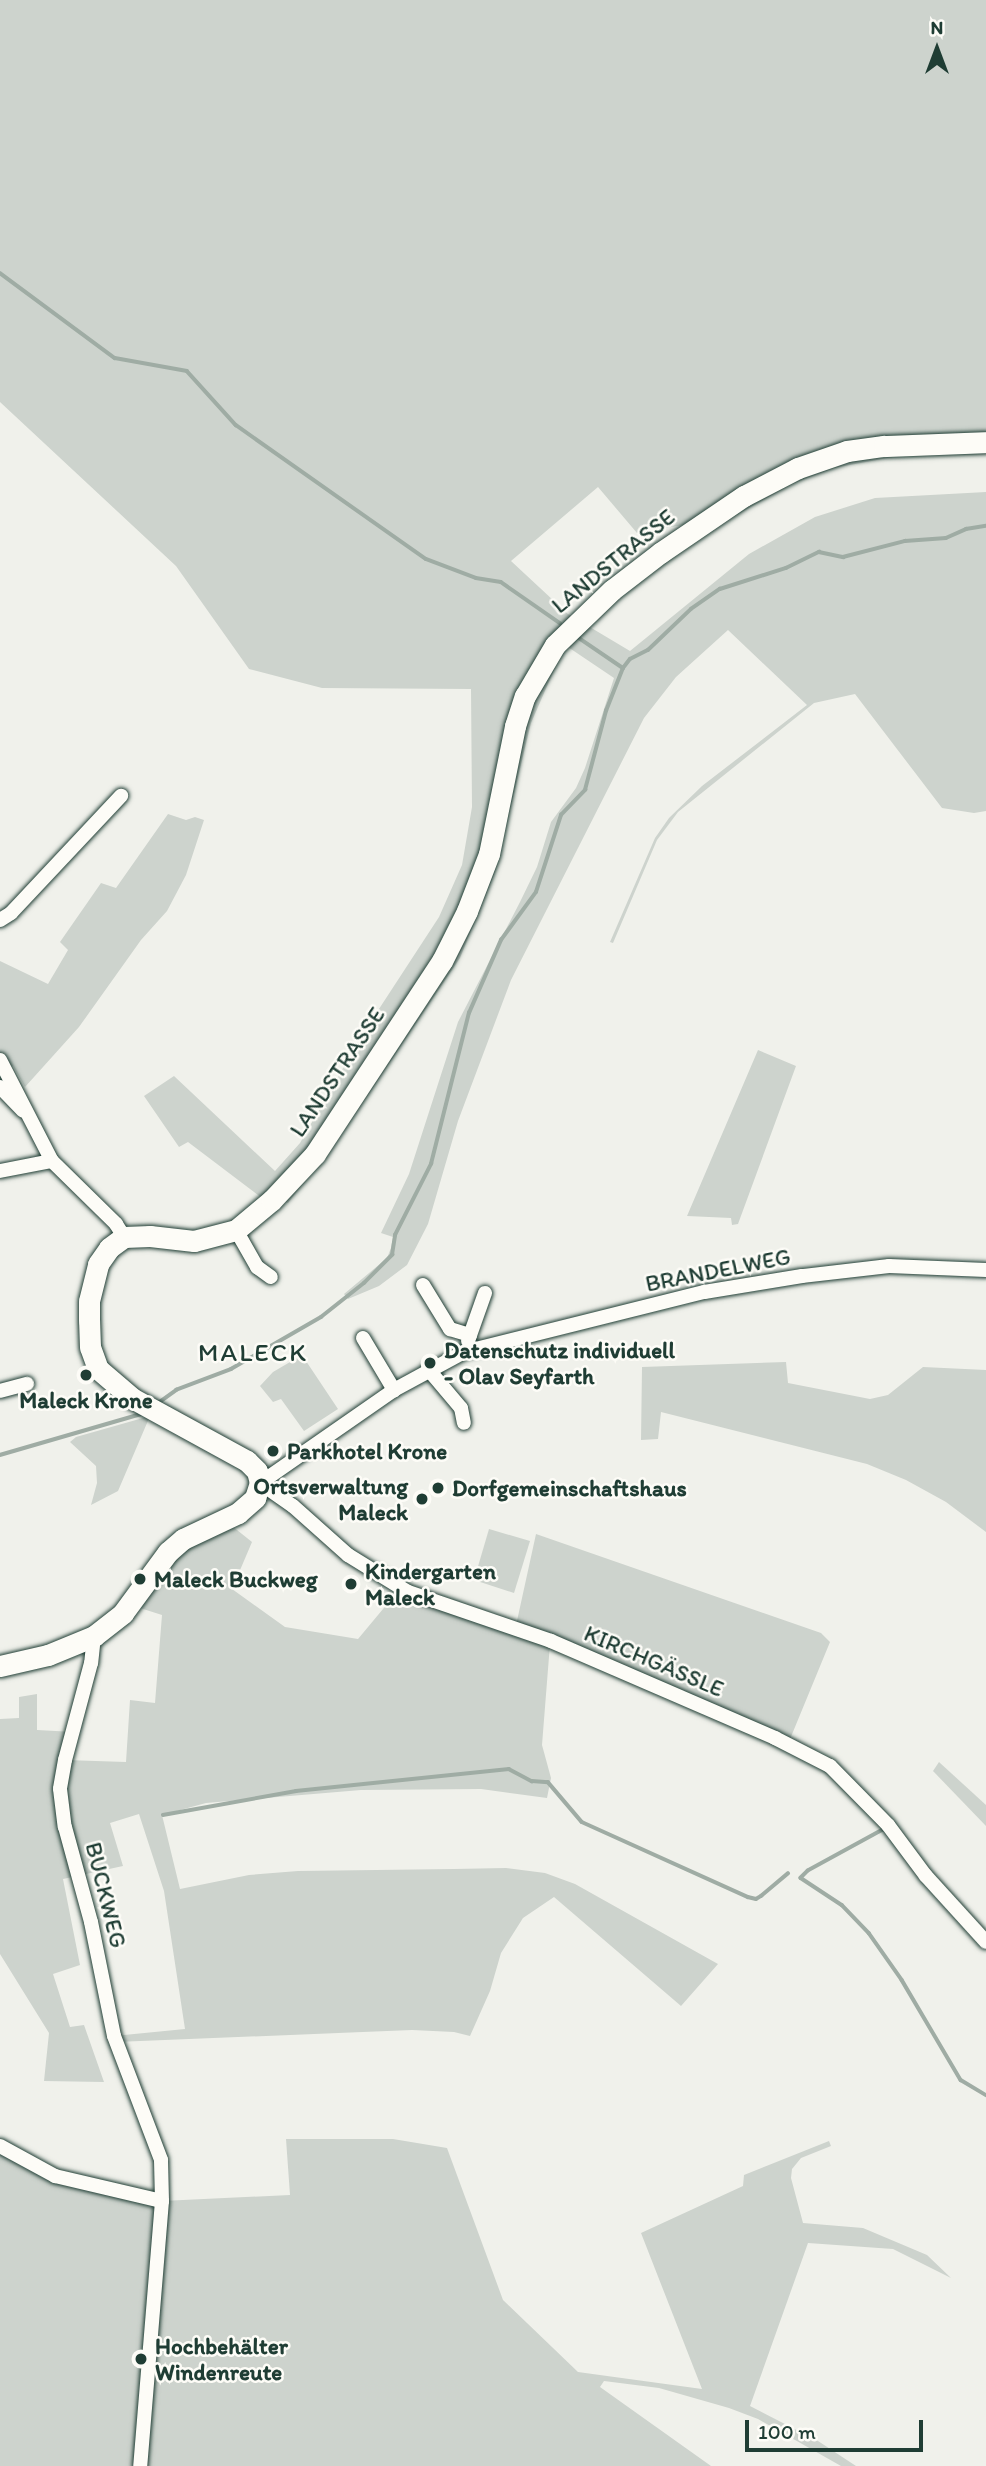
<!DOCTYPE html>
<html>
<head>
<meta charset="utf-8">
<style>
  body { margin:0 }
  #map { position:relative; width:986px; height:2466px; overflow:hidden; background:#f0f1eb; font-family:Itim,sans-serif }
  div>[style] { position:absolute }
  .green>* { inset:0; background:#cdd3cd }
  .stream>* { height:3.5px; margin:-1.75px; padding:0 1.75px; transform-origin:1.75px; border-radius:1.75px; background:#9faca4 }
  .roads { filter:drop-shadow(0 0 2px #1f3d34) drop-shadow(0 0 2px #1f3d34) }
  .street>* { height:14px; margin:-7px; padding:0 7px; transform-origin:7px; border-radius:7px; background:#fdfcf7 }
  .secondary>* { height:21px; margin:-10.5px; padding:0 10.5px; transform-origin:10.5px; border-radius:10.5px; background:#fdfcf7 }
  .dots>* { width:19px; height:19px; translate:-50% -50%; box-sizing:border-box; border:4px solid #fdfcf7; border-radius:50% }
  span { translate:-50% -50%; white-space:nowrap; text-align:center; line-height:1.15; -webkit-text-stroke:5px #fdfcf7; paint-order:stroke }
  .street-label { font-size:23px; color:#1f3d34 }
  .poi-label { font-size:23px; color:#1f3d34; font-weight:700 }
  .left { translate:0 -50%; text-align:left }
  .right { translate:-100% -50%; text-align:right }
  .quarter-label { font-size:26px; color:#1f3d34; letter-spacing:2px }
  .north { position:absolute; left:902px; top:14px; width:70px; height:70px; -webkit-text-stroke:5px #fdfcf7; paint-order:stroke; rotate:0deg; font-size:19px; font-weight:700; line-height:28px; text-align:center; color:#1f3d34 }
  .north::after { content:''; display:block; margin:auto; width:24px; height:32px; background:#1f3d34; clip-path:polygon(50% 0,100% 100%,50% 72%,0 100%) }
  .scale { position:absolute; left:745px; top:2420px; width:178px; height:32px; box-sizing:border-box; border:4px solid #1f3d34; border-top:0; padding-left:9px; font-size:21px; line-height:24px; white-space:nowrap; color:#1f3d34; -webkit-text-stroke:5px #fdfcf7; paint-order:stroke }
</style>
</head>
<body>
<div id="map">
  <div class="green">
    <i style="clip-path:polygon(0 0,986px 0,986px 454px,898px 456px,834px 468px,792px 484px,699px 536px,689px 524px,637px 533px,598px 487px,511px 561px,568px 614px,630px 651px,749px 554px,815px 517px,875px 498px,986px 492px,986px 811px,974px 813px,942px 808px,855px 694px,814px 703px,678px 812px,657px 840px,613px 943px,610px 942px,655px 838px,669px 818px,702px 786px,807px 705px,728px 630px,676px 677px,644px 718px,511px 980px,458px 1121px,428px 1224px,407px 1265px,379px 1286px,348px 1299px,344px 1294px,387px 1258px,391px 1248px,393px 1237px,381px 1233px,409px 1174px,458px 1022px,520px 902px,537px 867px,551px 822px,576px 788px,585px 768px,614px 678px,565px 645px,531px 723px,495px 872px,460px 958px,343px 1132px,288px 1203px,269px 1196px,266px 1201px,188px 1142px,179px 1147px,144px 1096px,174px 1076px,275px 1171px,300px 1143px,362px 1035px,439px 917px,462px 865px,472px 807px,471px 689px,322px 688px,249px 669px,176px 566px,0 402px)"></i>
    <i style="clip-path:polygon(168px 814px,186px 820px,195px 817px,204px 820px,186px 875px,167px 911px,141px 940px,79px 1027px,25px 1087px,13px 1066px,0 1071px,0 961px,48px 984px,68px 950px,60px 942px,101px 883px,116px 888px)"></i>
    <i style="clip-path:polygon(758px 1050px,796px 1066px,738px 1224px,732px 1225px,731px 1218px,687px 1216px)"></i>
    <i style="clip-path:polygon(302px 1355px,338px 1409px,304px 1431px,281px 1399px,273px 1402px,260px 1386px,273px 1372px)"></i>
    <i style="clip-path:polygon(786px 1362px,788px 1383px,870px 1399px,888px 1395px,923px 1367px,986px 1370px,986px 1532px,946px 1502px,906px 1480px,867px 1464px,661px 1412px,658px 1439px,641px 1440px,642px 1367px)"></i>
    <i style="clip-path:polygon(150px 1416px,118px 1491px,91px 1505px,97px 1483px,96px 1466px,70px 1442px,76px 1437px)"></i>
    <i style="clip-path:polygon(232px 1526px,252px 1542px,232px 1589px,285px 1627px,358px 1639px,398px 1591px,515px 1630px,536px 1534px,821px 1633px,830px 1642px,788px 1744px,550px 1644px,542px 1745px,551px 1778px,547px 1798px,481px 1789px,361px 1790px,206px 1803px,162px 1815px,180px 1889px,249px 1875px,298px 1871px,454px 1869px,506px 1868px,545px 1873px,575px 1884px,718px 1964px,681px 2006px,554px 1897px,523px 1918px,501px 1953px,490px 1991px,470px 2036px,454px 2032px,412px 2030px,116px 2042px,114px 2036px,185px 2029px,164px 1891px,139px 1814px,110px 1823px,123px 1866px,63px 1879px,80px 1965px,53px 1974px,70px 2027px,84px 2025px,104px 2082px,44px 2081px,49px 2033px,0 1954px,0 1719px,19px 1718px,19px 1697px,37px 1694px,37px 1730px,74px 1732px,65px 1760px,126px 1762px,130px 1700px,155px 1703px,162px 1615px,140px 1608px,172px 1561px,186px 1549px)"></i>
    <i style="clip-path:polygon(489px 1529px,530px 1541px,514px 1593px,474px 1580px)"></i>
    <i style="clip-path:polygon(939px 1762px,986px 1805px,986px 1826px,933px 1771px)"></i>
    <i style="clip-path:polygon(286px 2139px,393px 2139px,447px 2148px,503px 2300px,578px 2372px,702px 2389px,641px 2233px,743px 2186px,744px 2175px,829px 2141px,831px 2146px,801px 2158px,792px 2169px,791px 2178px,803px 2223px,863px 2228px,927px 2255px,951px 2278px,893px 2249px,808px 2243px,750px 2406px,818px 2441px,856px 2466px,841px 2466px,758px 2419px,729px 2408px,659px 2388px,604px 2381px,600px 2387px,711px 2466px,0 2466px,0 2146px,55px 2176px,162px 2201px,290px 2195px)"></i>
  </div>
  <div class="stream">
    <i style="left:0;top:273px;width:143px;rotate:36.5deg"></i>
    <i style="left:115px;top:358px;width:73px;rotate:10.2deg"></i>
    <i style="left:187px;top:371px;width:73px;rotate:47.8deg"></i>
    <i style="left:236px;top:425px;width:232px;rotate:35.2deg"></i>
    <i style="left:426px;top:559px;width:53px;rotate:20.8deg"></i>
    <i style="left:476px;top:578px;width:25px;rotate:9deg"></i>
    <i style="left:501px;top:582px;width:72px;rotate:34.8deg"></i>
    <i style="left:576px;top:636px;width:57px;rotate:34.2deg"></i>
    <i style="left:157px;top:1404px;width:24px;rotate:-36deg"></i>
    <i style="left:176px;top:1390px;width:59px;rotate:-20.9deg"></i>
    <i style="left:231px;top:1369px;width:104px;rotate:-30deg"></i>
    <i style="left:321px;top:1317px;width:55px;rotate:-38.3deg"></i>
    <i style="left:364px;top:1283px;width:40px;rotate:-45deg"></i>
    <i style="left:392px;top:1255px;width:20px;rotate:-81deg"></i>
    <i style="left:395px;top:1235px;width:80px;rotate:-63.1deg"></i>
    <i style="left:431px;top:1164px;width:156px;rotate:-75.9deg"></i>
    <i style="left:469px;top:1013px;width:80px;rotate:-66.3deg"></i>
    <i style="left:501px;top:940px;width:59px;rotate:-53.9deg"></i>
    <i style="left:536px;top:892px;width:81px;rotate:-72deg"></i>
    <i style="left:561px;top:815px;width:35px;rotate:-46deg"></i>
    <i style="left:585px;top:790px;width:82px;rotate:-75.1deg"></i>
    <i style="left:606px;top:711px;width:46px;rotate:-68.4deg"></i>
    <i style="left:623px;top:668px;width:11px;rotate:-52deg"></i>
    <i style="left:630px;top:659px;width:20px;rotate:-27deg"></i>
    <i style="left:648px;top:650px;width:59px;rotate:-43.6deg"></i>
    <i style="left:691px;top:609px;width:35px;rotate:-35deg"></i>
    <i style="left:720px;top:589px;width:69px;rotate:-17.7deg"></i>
    <i style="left:786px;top:568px;width:37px;rotate:-26deg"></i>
    <i style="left:819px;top:552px;width:25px;rotate:12deg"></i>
    <i style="left:843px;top:557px;width:64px;rotate:-14.5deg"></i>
    <i style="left:905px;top:541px;width:41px;rotate:-4.2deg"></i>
    <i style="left:946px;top:538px;width:22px;rotate:-24deg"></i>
    <i style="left:966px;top:529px;width:20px;rotate:-9deg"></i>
    <i style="left:0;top:1455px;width:151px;rotate:-16.2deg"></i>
    <i style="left:163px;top:1815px;width:135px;rotate:-10.2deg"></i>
    <i style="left:296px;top:1791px;width:214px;rotate:-5.9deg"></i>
    <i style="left:509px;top:1769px;width:26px;rotate:28deg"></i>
    <i style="left:532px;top:1781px;width:16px;rotate:4deg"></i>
    <i style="left:548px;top:1782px;width:52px;rotate:49.6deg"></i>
    <i style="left:582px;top:1822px;width:182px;rotate:24.3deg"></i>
    <i style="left:748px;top:1897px;width:8px;rotate:14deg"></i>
    <i style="left:756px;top:1899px;width:6px;rotate:-31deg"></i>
    <i style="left:761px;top:1896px;width:35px;rotate:-40deg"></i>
    <i style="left:883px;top:1830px;width:85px;rotate:151.3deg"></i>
    <i style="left:808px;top:1871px;width:10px;rotate:135deg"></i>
    <i style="left:801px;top:1878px;width:49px;rotate:33.4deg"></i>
    <i style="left:842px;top:1905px;width:39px;rotate:46deg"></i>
    <i style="left:869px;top:1933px;width:57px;rotate:54.9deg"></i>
    <i style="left:902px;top:1980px;width:116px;rotate:59.5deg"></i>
    <i style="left:961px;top:2080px;width:29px;rotate:31deg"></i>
  </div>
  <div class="roads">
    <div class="street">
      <i style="left:0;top:920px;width:13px;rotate:-32deg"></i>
      <i style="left:11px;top:913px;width:161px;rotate:-46.8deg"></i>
      <i style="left:0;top:1060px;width:114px;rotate:62.8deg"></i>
      <i style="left:0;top:1087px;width:33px;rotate:46deg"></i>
      <i style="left:0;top:1171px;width:53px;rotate:-10.9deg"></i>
      <i style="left:52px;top:1161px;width:90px;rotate:44.5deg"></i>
      <i style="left:116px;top:1224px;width:15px;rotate:58deg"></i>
      <i style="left:236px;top:1230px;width:43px;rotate:60.4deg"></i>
      <i style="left:257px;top:1267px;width:17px;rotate:36deg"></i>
      <i style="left:986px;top:1270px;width:97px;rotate:-177.6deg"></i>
      <i style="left:889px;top:1266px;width:88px;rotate:173.4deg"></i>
      <i style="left:802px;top:1276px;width:99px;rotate:170.7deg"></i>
      <i style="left:704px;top:1292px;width:247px;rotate:166deg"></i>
      <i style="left:464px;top:1352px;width:80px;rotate:151.5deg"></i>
      <i style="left:394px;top:1390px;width:163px;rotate:145.2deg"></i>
      <i style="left:260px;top:1483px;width:40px;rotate:34.9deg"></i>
      <i style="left:293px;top:1506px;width:74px;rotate:41.7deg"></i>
      <i style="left:348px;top:1555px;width:70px;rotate:31.7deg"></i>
      <i style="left:408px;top:1592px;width:151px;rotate:18.9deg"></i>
      <i style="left:551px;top:1641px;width:244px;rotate:23.4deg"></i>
      <i style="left:775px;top:1738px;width:62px;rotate:27deg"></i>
      <i style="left:830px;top:1766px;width:83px;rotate:45.5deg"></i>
      <i style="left:888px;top:1825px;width:64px;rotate:53.3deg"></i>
      <i style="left:926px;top:1876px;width:89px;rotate:47.7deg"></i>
      <i style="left:423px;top:1285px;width:52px;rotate:58.5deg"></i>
      <i style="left:450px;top:1329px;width:21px;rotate:17deg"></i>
      <i style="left:363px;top:1338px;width:61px;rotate:59.2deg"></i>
      <i style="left:468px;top:1341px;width:51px;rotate:-70.5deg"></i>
      <i style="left:428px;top:1369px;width:51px;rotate:49.8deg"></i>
      <i style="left:461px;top:1408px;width:15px;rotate:79deg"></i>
      <i style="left:0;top:1391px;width:28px;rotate:-15deg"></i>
      <i style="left:94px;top:1636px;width:27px;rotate:96deg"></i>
      <i style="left:91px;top:1663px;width:100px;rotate:105deg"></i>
      <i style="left:65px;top:1760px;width:29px;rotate:100deg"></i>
      <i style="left:60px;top:1789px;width:38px;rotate:83deg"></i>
      <i style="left:65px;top:1827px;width:98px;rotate:74.7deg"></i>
      <i style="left:91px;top:1922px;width:116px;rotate:78.6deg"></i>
      <i style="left:114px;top:2036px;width:133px;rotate:69.2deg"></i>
      <i style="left:161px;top:2160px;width:41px;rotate:88.6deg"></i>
      <i style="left:162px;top:2201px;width:266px;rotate:94.7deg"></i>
      <i style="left:0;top:2146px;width:63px;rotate:28.6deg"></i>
      <i style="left:55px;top:2176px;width:110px;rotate:13.2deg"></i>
    </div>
    <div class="secondary">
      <i style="left:0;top:1666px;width:49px;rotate:-12.9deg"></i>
      <i style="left:48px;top:1655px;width:50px;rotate:-22.4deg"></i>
      <i style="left:94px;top:1636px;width:37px;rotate:-38deg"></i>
      <i style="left:123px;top:1613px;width:76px;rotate:-53.6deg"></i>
      <i style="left:168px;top:1552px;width:20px;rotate:-41deg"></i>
      <i style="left:183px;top:1539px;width:61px;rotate:-25.3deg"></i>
      <i style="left:238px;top:1513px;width:23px;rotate:-41deg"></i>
      <i style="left:255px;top:1498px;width:16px;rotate:-72deg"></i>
      <i style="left:260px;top:1483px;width:12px;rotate:-104deg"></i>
      <i style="left:257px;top:1471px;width:14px;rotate:-135deg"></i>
      <i style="left:247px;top:1461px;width:131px;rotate:-151.3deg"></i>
      <i style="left:132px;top:1398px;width:45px;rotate:-139.5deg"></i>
      <i style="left:98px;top:1369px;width:23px;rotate:-110deg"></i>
      <i style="left:90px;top:1347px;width:27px;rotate:-92deg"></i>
      <i style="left:89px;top:1320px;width:19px;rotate:-90deg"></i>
      <i style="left:89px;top:1301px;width:38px;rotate:-76deg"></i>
      <i style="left:98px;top:1264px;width:19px;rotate:-55deg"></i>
      <i style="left:109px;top:1248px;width:19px;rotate:-36deg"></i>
      <i style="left:124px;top:1237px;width:26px;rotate:-2deg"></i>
      <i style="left:150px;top:1236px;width:44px;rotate:6.5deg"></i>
      <i style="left:194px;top:1241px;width:43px;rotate:-14.7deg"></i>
      <i style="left:236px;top:1230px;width:47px;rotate:-39.8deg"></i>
      <i style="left:272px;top:1200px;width:63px;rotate:-46.9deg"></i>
      <i style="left:315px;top:1154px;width:231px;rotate:-56.7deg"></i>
      <i style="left:442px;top:961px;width:56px;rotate:-63.4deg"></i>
      <i style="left:467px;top:911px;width:61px;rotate:-68.9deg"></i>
      <i style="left:489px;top:854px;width:131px;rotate:-78.5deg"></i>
      <i style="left:515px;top:726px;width:32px;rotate:-72deg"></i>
      <i style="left:525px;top:696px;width:59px;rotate:-59.5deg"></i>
      <i style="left:555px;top:645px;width:79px;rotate:-44deg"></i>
      <i style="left:612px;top:590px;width:61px;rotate:-37.6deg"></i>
      <i style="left:660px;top:553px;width:102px;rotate:-34.2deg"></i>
      <i style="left:744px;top:496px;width:61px;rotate:-27.4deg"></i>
      <i style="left:798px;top:468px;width:52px;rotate:-19.1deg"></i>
      <i style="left:847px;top:451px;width:37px;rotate:-8deg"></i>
      <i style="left:884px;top:446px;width:102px;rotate:-2.2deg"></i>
    </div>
  </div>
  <div class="dots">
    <i style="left:430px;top:1363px;background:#1f3d34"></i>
    <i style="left:86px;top:1375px;background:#1f3d34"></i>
    <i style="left:273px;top:1451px;background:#1f3d34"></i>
    <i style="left:438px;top:1488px;background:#1f3d34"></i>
    <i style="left:422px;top:1499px;background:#1f3d34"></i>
    <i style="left:140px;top:1579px;background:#1f3d34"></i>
    <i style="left:351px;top:1584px;background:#1f3d34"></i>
    <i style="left:141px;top:2359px;background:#1f3d34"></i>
  </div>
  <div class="street-label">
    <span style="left:613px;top:561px;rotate:-39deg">LANDSTRASSE</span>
    <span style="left:337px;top:1072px;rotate:-56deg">LANDSTRASSE</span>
    <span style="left:718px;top:1270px;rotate:-11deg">BRANDELWEG</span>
    <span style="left:654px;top:1661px;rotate:23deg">KIRCHGÄSSLE</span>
    <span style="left:106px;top:1895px;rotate:76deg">BUCKWEG</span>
  </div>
  <div class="poi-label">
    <span class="left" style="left:444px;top:1363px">Datenschutz individuell<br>- Olav Seyfarth</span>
    <span style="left:86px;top:1400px">Maleck Krone</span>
    <span class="left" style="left:287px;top:1451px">Parkhotel Krone</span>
    <span class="right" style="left:408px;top:1499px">Ortsverwaltung<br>Maleck</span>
    <span class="left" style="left:452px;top:1488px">Dorfgemeinschaftshaus</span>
    <span class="left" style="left:365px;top:1584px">Kindergarten<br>Maleck</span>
    <span class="left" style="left:154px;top:1579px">Maleck Buckweg</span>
    <span class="left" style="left:155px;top:2359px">Hochbehälter<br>Windenreute</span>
  </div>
  <div class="quarter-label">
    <span style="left:253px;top:1353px">MALECK</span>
  </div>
  <div class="north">N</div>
  <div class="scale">100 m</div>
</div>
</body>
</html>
